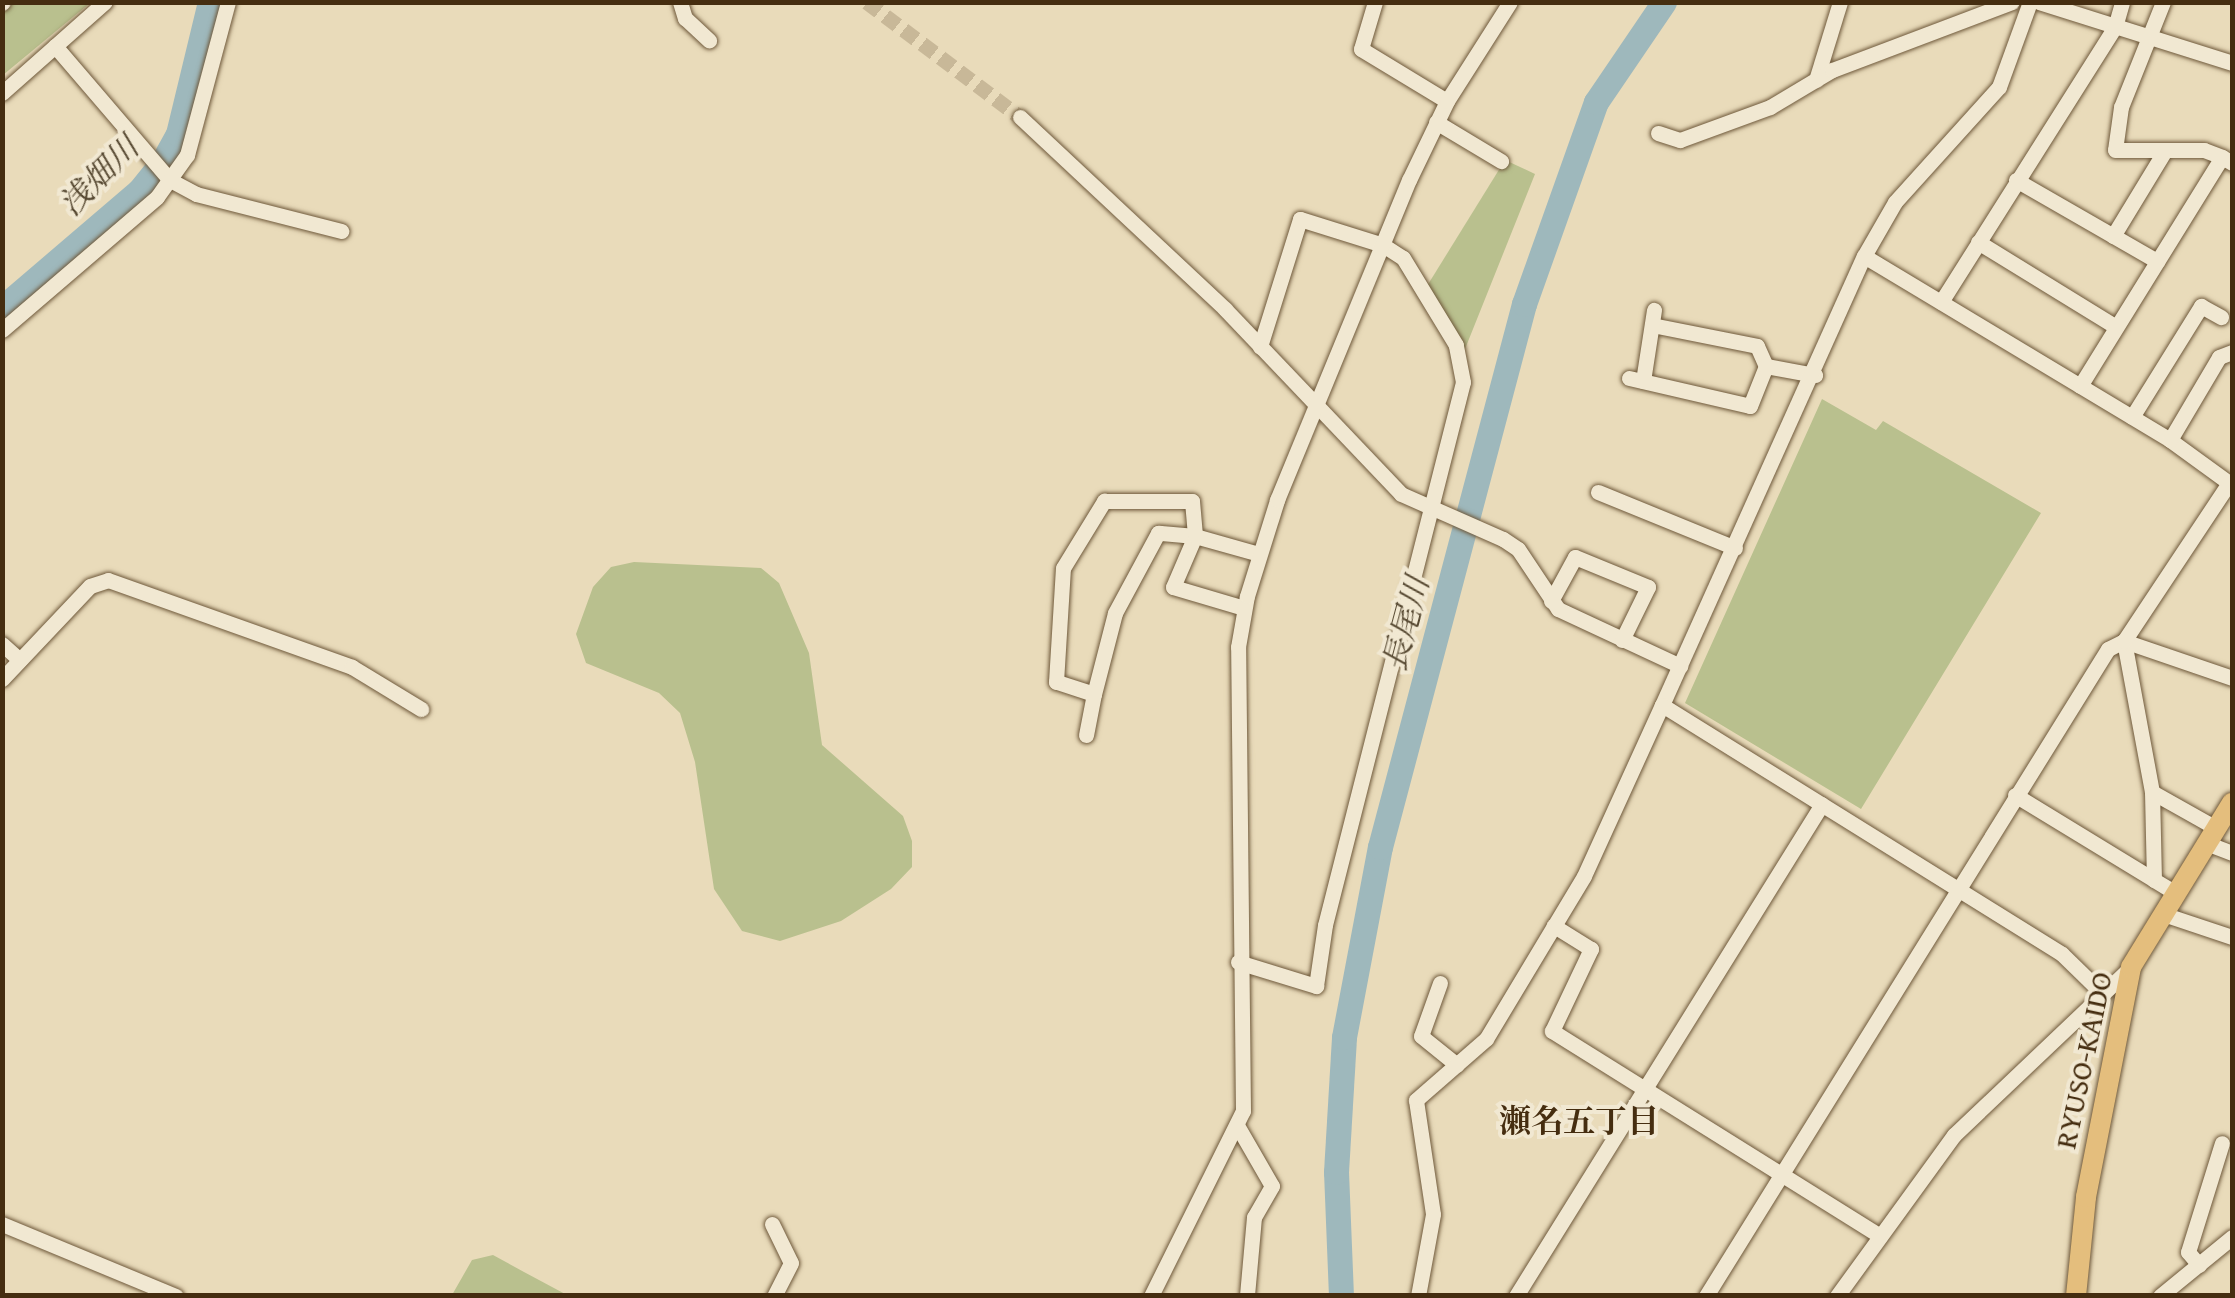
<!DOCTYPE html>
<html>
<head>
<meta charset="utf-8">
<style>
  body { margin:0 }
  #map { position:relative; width:2235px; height:1298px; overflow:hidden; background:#e9dbba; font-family:"Gentium Book Plus","Noto Serif JP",serif }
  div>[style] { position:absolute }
  .green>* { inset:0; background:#b9c08e }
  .river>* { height:25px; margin:-12.5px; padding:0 12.5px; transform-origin:12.5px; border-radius:12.5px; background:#9eb8bc }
  .minor-tunnel>* { height:15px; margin-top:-7.5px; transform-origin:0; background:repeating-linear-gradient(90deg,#c8b898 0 15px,transparent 0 23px) }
  .roads { filter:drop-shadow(0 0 2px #6e583a) drop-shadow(0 0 2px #6e583a) }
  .minor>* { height:15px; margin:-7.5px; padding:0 7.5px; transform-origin:7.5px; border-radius:7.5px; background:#f1e8d2 }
  .major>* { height:20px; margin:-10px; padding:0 10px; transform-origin:10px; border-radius:10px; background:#e4be7d }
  span { translate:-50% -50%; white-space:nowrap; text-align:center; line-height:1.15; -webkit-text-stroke:8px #f1e8d2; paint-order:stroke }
  .street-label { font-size:30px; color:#452d10 }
  .water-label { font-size:32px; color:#574932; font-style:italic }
  .neighbourhood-label { font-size:32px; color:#452d10; font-weight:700 }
  .frame { position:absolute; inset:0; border:5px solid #452d10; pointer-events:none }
</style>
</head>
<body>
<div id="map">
  <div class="green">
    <i style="clip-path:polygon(3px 3px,90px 3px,3px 75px)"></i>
    <i style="clip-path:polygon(1505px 160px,1535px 174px,1463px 354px,1427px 286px)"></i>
    <i style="clip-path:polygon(1822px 399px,1876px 430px,1883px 421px,2041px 513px,1861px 809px,1685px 703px)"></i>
    <i style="clip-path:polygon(634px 562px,761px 568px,779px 583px,809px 653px,822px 745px,903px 816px,912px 841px,912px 867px,891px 889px,841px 921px,780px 941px,742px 931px,714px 889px,695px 762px,680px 713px,659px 693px,586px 663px,576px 634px,593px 587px,611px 567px)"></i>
    <i style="clip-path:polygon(493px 1255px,524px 1272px,567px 1295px,452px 1295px,472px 1260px)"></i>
  </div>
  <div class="river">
    <i style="left:2px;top:308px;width:180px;rotate:-40.5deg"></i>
    <i style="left:139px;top:191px;width:38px;rotate:-51deg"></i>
    <i style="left:163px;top:161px;width:31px;rotate:-61deg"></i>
    <i style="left:178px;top:134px;width:136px;rotate:-76.4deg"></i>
    <i style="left:1341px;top:1296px;width:124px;rotate:-92.3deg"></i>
    <i style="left:1336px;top:1172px;width:135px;rotate:-86.6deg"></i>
    <i style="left:1344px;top:1037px;width:193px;rotate:-79.3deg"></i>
    <i style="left:1380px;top:847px;width:562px;rotate:-75.15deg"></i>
    <i style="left:1524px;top:304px;width:214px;rotate:-70.4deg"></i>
    <i style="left:1596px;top:102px;width:121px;rotate:-55.8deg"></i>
  </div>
  <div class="minor-tunnel">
    <i style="left:867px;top:2px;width:191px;rotate:36.9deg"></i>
  </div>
  <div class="roads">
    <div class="minor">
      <i style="left:680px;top:2px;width:17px;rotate:73deg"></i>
      <i style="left:685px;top:18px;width:33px;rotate:43deg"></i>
      <i style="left:1375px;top:2px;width:49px;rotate:106.6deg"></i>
      <i style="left:1361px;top:49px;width:100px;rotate:31.2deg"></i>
      <i style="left:2039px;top:2px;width:202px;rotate:17.5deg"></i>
      <i style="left:2163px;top:2px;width:113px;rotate:111.8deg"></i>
      <i style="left:2121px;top:107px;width:43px;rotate:97.9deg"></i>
      <i style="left:2115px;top:150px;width:89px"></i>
      <i style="left:2204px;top:150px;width:19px;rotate:21deg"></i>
      <i style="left:2px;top:3px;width:1px;rotate:-45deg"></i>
      <i style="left:55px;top:46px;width:177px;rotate:49.4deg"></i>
      <i style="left:170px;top:180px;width:30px;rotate:28deg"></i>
      <i style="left:196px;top:194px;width:150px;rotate:14.3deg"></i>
      <i style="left:1816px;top:80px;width:82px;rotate:-72.9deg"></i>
      <i style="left:2px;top:93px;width:137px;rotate:-41.5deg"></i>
      <i style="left:1020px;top:117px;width:281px;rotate:43.1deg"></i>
      <i style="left:1225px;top:309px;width:255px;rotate:46.4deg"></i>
      <i style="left:1401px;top:494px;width:111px;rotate:23.8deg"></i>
      <i style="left:1503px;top:539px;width:18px;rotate:34deg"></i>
      <i style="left:1518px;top:549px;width:72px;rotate:56.3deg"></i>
      <i style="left:1558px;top:609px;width:135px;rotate:25deg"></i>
      <i style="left:1436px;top:122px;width:76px;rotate:31deg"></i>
      <i style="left:1658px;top:133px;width:23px;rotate:18deg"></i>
      <i style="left:1680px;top:140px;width:96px;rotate:-20.1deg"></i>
      <i style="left:1770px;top:107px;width:72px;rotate:-30.8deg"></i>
      <i style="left:1832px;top:70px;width:192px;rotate:-20.7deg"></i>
      <i style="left:2016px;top:180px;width:163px;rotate:29.9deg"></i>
      <i style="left:2113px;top:236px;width:98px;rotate:-58.7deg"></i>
      <i style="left:1978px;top:242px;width:162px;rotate:31.6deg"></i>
      <i style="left:1864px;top:256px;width:357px;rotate:31deg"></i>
      <i style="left:2170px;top:440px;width:77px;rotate:36deg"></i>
      <i style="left:1941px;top:302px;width:325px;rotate:-57.7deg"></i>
      <i style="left:2115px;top:27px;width:26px;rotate:-74deg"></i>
      <i style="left:1652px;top:325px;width:107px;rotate:11.3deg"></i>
      <i style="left:1757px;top:346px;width:22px;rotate:66deg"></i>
      <i style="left:2px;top:330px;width:204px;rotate:-40.6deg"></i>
      <i style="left:157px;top:197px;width:52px;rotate:-54.5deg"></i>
      <i style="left:187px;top:155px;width:158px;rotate:-75deg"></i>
      <i style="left:1629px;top:378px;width:124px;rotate:13deg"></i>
      <i style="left:1750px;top:406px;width:43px;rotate:-68.2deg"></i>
      <i style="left:1766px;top:366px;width:50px;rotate:10.4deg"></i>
      <i style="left:1643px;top:381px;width:72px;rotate:-81.2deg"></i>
      <i style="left:2080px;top:386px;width:269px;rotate:-58.2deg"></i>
      <i style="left:2222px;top:157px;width:12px;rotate:31deg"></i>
      <i style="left:2132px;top:417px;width:131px;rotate:-58.1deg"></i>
      <i style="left:2201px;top:306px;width:23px;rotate:29deg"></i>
      <i style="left:2170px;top:440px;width:96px;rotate:-59.4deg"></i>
      <i style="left:2219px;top:357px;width:14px;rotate:-21deg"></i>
      <i style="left:1598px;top:492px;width:148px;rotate:22.2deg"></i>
      <i style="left:1551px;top:601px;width:50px;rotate:-61.4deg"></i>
      <i style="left:1575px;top:557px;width:79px;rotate:22.3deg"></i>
      <i style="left:1648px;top:587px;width:59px;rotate:116.1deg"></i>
      <i style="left:1244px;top:608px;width:74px;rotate:-163.5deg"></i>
      <i style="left:1173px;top:587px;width:56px;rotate:-66.7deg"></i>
      <i style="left:1195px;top:536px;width:37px;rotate:-175deg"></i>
      <i style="left:1158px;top:533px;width:91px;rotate:118.3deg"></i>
      <i style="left:1115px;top:613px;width:84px;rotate:104.5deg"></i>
      <i style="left:1094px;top:694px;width:40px;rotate:-162deg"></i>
      <i style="left:1056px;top:682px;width:114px;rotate:-86.5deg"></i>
      <i style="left:1063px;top:568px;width:79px;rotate:-58.5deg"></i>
      <i style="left:1104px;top:501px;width:88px"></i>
      <i style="left:1192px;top:501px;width:35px;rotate:85deg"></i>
      <i style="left:1195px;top:536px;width:66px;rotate:15.7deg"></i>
      <i style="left:2px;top:644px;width:24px;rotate:42deg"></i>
      <i style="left:2px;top:679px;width:128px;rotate:-46.6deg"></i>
      <i style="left:90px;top:586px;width:19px;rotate:-18deg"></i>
      <i style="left:108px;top:580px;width:259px;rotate:19.6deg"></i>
      <i style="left:352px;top:667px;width:81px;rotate:31.3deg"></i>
      <i style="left:1662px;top:705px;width:492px;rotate:-65.8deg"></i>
      <i style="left:1864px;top:256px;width:62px;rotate:-60.1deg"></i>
      <i style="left:1895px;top:202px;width:155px;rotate:-47.9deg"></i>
      <i style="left:1999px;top:87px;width:90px;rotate:-70deg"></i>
      <i style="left:1086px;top:735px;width:42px;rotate:-79deg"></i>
      <i style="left:2152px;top:792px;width:73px;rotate:29.4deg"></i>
      <i style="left:2015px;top:795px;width:163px;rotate:31.4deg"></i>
      <i style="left:2206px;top:843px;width:28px;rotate:21deg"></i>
      <i style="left:2174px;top:892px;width:23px;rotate:-149deg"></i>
      <i style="left:2154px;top:880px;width:88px;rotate:-91.3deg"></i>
      <i style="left:2152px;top:792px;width:154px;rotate:-100.5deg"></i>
      <i style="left:2124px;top:641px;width:114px;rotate:18.9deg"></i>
      <i style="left:2163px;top:914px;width:73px;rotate:18.4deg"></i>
      <i style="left:1238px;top:962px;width:82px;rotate:17.1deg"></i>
      <i style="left:1316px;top:986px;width:62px;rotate:-81.6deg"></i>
      <i style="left:1325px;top:925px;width:560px;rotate:-75.74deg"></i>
      <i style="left:1463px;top:382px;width:38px;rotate:-101deg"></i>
      <i style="left:1456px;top:345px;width:102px;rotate:-121.3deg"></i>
      <i style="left:1403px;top:258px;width:24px;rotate:-147deg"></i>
      <i style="left:1383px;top:245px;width:87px;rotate:-162.6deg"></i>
      <i style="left:1300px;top:219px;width:134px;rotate:107.4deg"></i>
      <i style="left:1440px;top:983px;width:56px;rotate:109.7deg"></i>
      <i style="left:1421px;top:1036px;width:46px;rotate:38.9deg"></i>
      <i style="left:1238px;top:1127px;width:68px;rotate:60deg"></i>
      <i style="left:1272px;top:1186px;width:36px;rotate:120deg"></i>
      <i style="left:1254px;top:1217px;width:79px;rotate:95.1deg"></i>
      <i style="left:2px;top:1224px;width:188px;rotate:22.5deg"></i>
      <i style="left:772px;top:1224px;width:43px;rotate:64deg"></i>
      <i style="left:791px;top:1263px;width:37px;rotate:117deg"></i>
      <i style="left:1880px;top:1236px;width:387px;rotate:-148deg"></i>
      <i style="left:1552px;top:1031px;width:91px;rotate:-64.6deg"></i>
      <i style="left:1591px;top:949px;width:44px;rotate:-148.1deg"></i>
      <i style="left:1554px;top:926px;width:58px;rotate:-59deg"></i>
      <i style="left:1584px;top:876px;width:188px;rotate:-65.5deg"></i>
      <i style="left:1662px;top:705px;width:471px;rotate:31.9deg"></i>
      <i style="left:2062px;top:954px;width:57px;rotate:44.3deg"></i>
      <i style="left:2199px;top:1265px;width:17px;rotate:-130deg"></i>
      <i style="left:2188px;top:1252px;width:114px;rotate:-72.7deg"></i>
      <i style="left:1151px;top:1296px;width:207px;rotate:-63.6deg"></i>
      <i style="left:1243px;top:1111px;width:464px;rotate:-90.6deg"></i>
      <i style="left:1238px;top:647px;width:52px;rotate:-80deg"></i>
      <i style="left:1247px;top:596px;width:101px;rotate:-72.6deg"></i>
      <i style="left:1277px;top:500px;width:346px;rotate:-67.6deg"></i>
      <i style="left:1409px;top:180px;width:88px;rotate:-64.3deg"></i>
      <i style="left:1447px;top:101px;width:117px;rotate:-57.5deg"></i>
      <i style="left:1418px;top:1296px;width:83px;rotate:-79.6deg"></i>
      <i style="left:1433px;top:1214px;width:115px;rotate:-98.5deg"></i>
      <i style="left:1416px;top:1100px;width:93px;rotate:-41.1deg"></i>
      <i style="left:1486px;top:1039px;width:132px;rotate:-59deg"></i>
      <i style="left:1516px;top:1296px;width:579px;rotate:-58.12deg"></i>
      <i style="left:1706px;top:1296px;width:762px;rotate:-58.15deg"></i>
      <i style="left:2108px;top:649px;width:18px;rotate:-27deg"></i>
      <i style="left:2124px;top:641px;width:190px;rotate:-56.4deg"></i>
      <i style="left:1837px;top:1296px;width:199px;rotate:-54deg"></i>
      <i style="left:1954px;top:1135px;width:244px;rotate:-43.5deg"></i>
      <i style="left:2160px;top:1296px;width:93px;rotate:-39.3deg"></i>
    </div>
    <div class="major">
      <i style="left:2076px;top:1296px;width:100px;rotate:-84.2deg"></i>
      <i style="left:2086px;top:1197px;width:234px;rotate:-78.9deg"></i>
      <i style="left:2131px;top:967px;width:193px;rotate:-58.4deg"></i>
    </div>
  </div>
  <div class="street-label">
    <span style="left:2083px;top:1060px;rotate:-78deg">RYUSO-KAIDO</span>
  </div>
  <div class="water-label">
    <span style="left:99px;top:176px;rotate:-45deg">浅畑川</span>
    <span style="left:1406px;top:624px;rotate:-75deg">長尾川</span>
  </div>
  <div class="neighbourhood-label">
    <span style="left:1579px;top:1121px">瀬名五丁目</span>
  </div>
  <div class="frame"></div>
</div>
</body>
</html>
